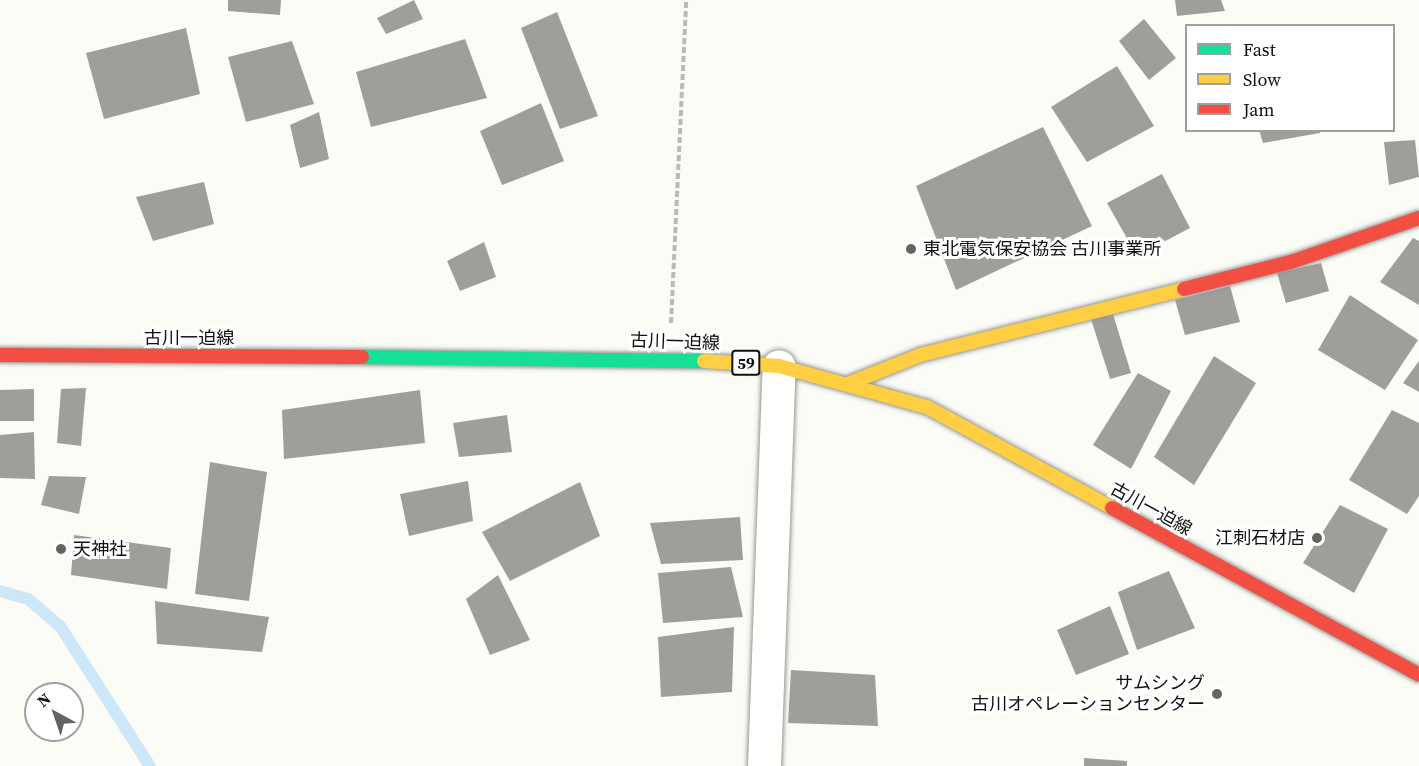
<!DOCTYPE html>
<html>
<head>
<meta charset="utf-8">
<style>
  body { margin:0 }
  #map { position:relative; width:1419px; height:766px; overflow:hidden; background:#fcfcf7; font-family:"Source Serif 4","Noto Sans JP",serif }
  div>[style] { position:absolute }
  .stream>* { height:12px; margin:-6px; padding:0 6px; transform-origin:6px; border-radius:6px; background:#cce7f7 }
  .building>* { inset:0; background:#a09e9b }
  .path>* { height:4px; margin-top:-2px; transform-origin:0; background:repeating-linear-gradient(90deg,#b9b9b8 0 6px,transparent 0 9px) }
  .roads { filter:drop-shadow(0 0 2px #969694) drop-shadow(0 0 2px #969694) }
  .street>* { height:33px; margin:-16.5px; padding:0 16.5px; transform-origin:16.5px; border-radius:16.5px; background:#fffffe }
  .fast>* { height:14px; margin:-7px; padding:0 7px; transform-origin:7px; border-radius:7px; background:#16e098 }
  .slow>* { height:14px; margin:-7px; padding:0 7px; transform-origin:7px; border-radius:7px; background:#ffcf43 }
  .jam>* { height:14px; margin:-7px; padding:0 7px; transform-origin:7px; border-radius:7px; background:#f24e42 }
  .dots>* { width:16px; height:16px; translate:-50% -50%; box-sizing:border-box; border:3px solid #fff; border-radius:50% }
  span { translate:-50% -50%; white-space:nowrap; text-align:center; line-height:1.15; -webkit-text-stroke:6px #fff; paint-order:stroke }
  .shield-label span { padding:2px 4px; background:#fff; border:2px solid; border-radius:4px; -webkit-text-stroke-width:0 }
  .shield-label { font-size:16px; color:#101010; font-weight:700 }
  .poi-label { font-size:18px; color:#101010 }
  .left { translate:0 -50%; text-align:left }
  .right { translate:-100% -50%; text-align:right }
  .street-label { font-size:18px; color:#101010 }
  .legend { position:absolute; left:1185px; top:24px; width:210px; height:108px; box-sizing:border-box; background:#fff; border:2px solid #9f9f9f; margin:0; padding:8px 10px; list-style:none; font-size:18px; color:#101010 }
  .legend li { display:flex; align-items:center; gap:12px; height:30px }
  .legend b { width:30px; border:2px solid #9f9f9f }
  .north { position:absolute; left:24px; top:682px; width:60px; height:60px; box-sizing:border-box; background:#fff; border:2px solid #9f9f9f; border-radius:50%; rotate:320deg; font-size:16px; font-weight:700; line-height:24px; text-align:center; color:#101010 }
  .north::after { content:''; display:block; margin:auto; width:21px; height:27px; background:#636361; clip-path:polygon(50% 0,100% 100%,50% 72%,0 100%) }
</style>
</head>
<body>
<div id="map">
  <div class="stream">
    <i style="left:0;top:591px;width:29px;rotate:16deg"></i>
    <i style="left:28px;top:599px;width:42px;rotate:40.2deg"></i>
    <i style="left:60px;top:626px;width:166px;rotate:57.3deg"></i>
  </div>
  <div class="building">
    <i style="clip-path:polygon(228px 0,281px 0,280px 15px,228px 11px)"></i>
    <i style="clip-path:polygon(414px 0,423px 19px,386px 34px,377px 18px)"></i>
    <i style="clip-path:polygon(1175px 0,1221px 0,1225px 11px,1177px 16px)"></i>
    <i style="clip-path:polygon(557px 12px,598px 116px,560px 129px,521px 28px)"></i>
    <i style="clip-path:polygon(1144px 19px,1176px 58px,1149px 80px,1119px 41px)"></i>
    <i style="clip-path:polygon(186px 28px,200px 94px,104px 119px,86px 53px)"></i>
    <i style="clip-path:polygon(465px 39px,487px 98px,371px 127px,356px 72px)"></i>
    <i style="clip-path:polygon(292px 41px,314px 104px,246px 122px,228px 57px)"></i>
    <i style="clip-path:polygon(1117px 66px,1154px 126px,1087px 162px,1051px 107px)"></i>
    <i style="clip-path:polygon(541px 103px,564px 161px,502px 185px,480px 131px)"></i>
    <i style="clip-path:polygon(319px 112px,329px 159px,300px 168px,290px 125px)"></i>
    <i style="clip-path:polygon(1043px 127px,1092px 226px,956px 290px,916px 186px)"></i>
    <i style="clip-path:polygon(1259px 130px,1320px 130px,1320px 133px,1263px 143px)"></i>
    <i style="clip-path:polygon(1415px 140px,1419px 177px,1389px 185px,1384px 142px)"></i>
    <i style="clip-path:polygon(1162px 174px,1190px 228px,1137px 256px,1107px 203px)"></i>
    <i style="clip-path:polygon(204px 182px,214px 224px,153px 241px,136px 197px)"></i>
    <i style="clip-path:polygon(1413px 238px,1419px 241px,1419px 305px,1380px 282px)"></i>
    <i style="clip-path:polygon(484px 242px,496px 277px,460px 291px,447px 261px)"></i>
    <i style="clip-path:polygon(1321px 263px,1329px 291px,1286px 303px,1277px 273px)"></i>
    <i style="clip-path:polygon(1230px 286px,1240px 322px,1185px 335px,1175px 300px)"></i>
    <i style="clip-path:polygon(1350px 295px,1418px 340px,1385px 390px,1318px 350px)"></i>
    <i style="clip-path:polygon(1113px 314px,1131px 373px,1110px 379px,1091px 319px)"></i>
    <i style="clip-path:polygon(1214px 356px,1256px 383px,1194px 485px,1154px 457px)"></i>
    <i style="clip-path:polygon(1419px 361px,1419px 392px,1403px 383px)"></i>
    <i style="clip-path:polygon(1138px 373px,1171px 391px,1131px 469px,1093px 445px)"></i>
    <i style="clip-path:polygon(86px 388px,81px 446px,57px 443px,61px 389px)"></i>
    <i style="clip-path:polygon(34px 389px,34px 421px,0 421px,0 390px)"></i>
    <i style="clip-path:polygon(420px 390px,425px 443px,284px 459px,282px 410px)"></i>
    <i style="clip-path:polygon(1392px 410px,1419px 423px,1419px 496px,1407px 514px,1349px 480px)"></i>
    <i style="clip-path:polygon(507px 415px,512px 452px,459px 457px,453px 423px)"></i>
    <i style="clip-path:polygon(34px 432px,35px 479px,0 478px,0 435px)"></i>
    <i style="clip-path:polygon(210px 462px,267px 472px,249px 601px,195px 594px)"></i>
    <i style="clip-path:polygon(49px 476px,86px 477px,79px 514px,41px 505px)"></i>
    <i style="clip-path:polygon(468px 481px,473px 521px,409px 536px,400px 494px)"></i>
    <i style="clip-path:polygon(580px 482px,600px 536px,510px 581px,482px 532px)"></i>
    <i style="clip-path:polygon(1340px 505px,1388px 529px,1354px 593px,1303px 563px)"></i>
    <i style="clip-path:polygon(740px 517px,743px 560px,661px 564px,650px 523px)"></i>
    <i style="clip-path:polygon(74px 535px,171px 548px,167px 589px,71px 575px)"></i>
    <i style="clip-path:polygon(731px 567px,743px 617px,663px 623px,658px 573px)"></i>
    <i style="clip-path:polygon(1169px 571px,1195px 628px,1137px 650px,1118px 592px)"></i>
    <i style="clip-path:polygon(498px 575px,530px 640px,490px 655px,466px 599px)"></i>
    <i style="clip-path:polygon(155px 601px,269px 617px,262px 652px,157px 644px)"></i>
    <i style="clip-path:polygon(1110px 606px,1129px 654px,1076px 675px,1057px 630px)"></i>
    <i style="clip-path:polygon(734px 627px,732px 692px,661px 697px,658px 637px)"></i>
    <i style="clip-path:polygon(791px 670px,875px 675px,878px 726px,788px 723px)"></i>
    <i style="clip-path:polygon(1084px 758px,1127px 761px,1127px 766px,1084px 766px)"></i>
  </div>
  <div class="path">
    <i style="left:671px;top:323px;width:323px;rotate:-87.3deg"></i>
  </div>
  <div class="roads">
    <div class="street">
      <i style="left:764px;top:766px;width:400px;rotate:-87.9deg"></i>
    </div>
    <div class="fast">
      <i style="left:362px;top:357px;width:342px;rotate:0.7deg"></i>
    </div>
    <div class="slow">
      <i style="left:704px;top:361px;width:75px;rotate:3.8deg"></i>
      <i style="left:779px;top:366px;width:154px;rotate:15.5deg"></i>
      <i style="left:927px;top:407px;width:211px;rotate:28.6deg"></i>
      <i style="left:850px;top:383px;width:75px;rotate:-21.8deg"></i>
      <i style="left:920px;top:355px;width:272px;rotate:-14deg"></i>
    </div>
    <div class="jam">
      <i style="left:1184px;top:289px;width:110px;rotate:-14.2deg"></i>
      <i style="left:1291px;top:262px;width:135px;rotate:-19deg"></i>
      <i style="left:0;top:355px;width:362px;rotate:0.3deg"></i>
      <i style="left:1112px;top:508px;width:349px;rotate:28.5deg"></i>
    </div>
  </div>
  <div class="dots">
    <i style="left:911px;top:249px;background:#636361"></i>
    <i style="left:1317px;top:538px;background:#636361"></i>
    <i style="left:61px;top:549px;background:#636361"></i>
    <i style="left:1217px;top:694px;background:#636361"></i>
  </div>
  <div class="shield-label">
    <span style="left:746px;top:363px">59</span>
  </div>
  <div class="poi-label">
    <span class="left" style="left:923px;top:249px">東北電気保安協会 古川事業所</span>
    <span class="right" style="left:1305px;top:538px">江刺石材店</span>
    <span class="left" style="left:73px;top:549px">天神社</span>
    <span class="right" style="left:1205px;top:694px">サムシング<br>古川オペレーションセンター</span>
  </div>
  <div class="street-label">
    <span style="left:189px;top:338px">古川一迫線</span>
    <span style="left:675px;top:342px;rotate:2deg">古川一迫線</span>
    <span style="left:1151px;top:509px;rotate:29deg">古川一迫線</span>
  </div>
  <ul class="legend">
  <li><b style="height:8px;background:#16e098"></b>Fast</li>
  <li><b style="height:8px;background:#ffcf43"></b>Slow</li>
  <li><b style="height:8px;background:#f24e42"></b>Jam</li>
  </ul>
  <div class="north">N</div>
</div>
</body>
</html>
